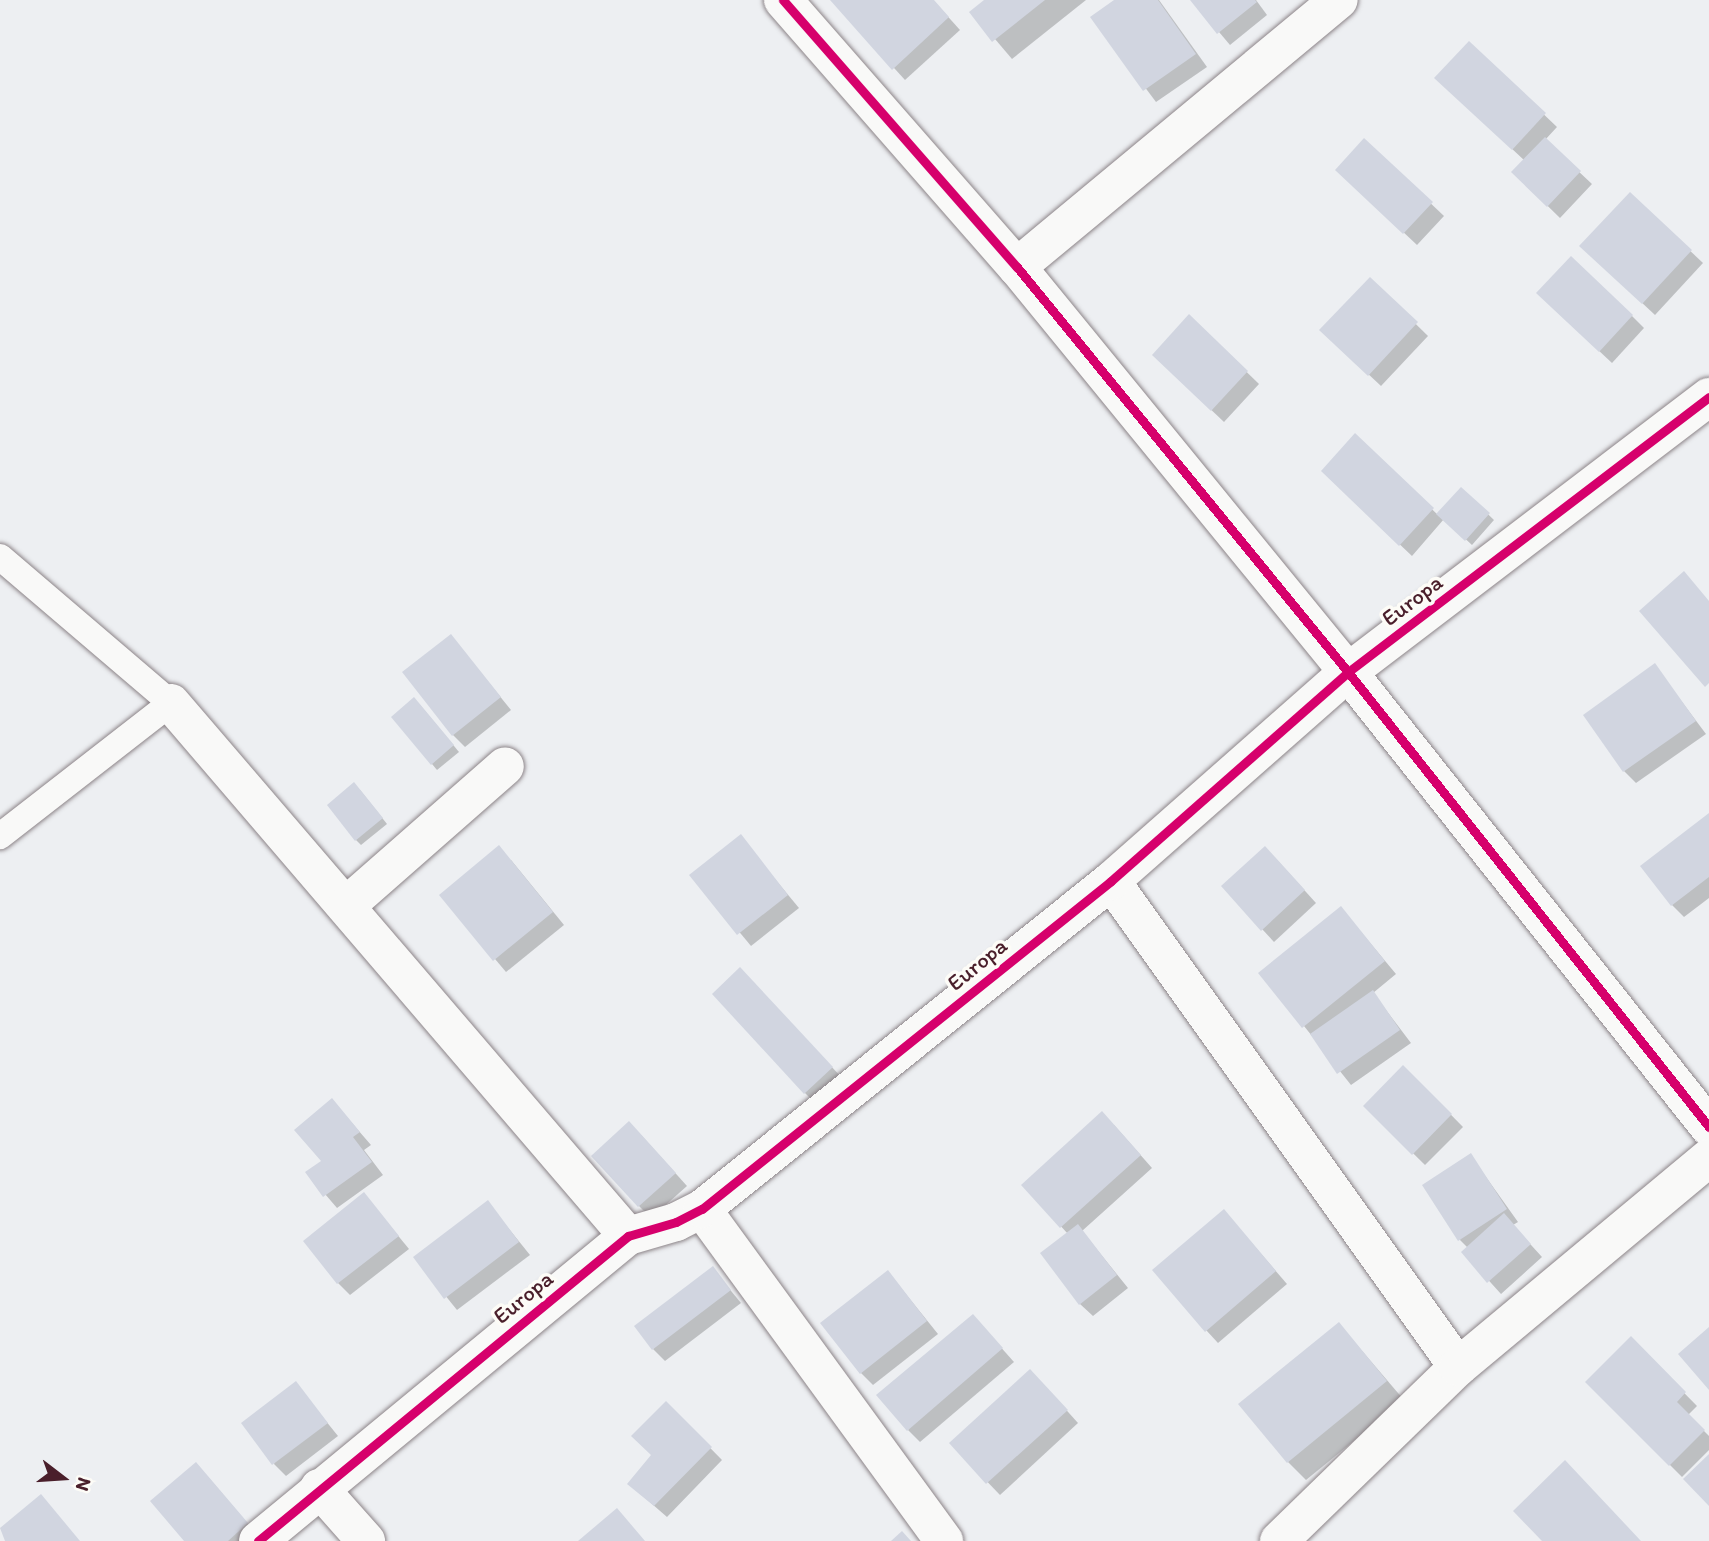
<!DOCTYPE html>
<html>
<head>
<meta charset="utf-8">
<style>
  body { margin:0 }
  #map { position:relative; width:1709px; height:1541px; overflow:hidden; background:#edeff2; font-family:Itim,sans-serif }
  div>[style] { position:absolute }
  .shadow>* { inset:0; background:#0003 }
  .building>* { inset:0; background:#d1d5e0 }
  .roads { filter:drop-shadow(0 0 2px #8c8488) drop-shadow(0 0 2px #8c8488) }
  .service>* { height:26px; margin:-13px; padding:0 13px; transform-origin:13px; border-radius:13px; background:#f9f9f8 }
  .minor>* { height:38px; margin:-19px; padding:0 19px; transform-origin:19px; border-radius:19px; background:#f9f9f8 }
  .cycleway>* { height:9px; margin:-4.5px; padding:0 4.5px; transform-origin:4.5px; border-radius:4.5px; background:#d6006c }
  span { translate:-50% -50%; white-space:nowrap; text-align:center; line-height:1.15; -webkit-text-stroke:7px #fdfcf7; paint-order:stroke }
  .street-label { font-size:23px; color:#4a1f2b }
  .north { position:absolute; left:28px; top:1443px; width:70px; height:70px; -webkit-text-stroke:5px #fdfcf7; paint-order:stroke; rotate:107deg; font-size:19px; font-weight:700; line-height:28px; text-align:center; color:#4a1f2b }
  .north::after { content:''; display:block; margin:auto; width:24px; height:32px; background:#4a1f2b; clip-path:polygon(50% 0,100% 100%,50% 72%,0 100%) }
</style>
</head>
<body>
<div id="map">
  <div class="shadow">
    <i style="clip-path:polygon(832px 0,933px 0,960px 30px,905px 80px)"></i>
    <i style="clip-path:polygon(987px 0,1086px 0,1012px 59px,972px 12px)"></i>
    <i style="clip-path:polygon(1117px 0,1159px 0,1207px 67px,1156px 102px,1093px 18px)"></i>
    <i style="clip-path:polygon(1192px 0,1256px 0,1267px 15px,1230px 45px)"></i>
    <i style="clip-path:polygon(1469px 43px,1557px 127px,1545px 140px,1592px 184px,1560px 218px,1513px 172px,1525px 161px,1449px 90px)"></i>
    <i style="clip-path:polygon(1365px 141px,1444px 216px,1417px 245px,1350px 182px)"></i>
    <i style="clip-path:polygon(1630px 194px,1703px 263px,1655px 315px,1594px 258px)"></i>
    <i style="clip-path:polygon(1370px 279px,1428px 336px,1381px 386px,1334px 342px)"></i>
    <i style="clip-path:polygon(1550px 305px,1632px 316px,1644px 328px,1612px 363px)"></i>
    <i style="clip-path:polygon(1190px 317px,1259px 384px,1224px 422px,1166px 367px)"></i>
    <i style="clip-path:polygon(1355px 436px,1438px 515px,1462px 489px,1494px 520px,1472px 545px,1444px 519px,1412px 556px,1335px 483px)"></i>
    <i style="clip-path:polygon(451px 636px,511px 710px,465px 747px,453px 735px)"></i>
    <i style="clip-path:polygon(1655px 666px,1706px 734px,1636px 783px,1624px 771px)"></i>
    <i style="clip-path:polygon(420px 705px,459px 752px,437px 770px,393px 717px)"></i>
    <i style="clip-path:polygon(360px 790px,387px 824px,361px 845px,356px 840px)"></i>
    <i style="clip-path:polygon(1709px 815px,1709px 898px,1684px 917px,1672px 905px)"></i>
    <i style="clip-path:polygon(740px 837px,799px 908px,751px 946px,692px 875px)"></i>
    <i style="clip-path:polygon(511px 860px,564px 925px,506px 972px,441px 895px)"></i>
    <i style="clip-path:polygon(1277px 860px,1316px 903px,1274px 942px,1262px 929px)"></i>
    <i style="clip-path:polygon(1341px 908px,1396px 974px,1373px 993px,1411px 1043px,1351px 1085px,1304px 1026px)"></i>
    <i style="clip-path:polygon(752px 982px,844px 1080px,817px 1105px,805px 1093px)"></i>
    <i style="clip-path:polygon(1404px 1067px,1463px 1127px,1425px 1165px,1365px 1106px)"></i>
    <i style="clip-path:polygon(332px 1100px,371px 1145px,364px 1150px,383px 1175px,337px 1208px,307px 1173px,323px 1161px)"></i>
    <i style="clip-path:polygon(1114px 1125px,1152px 1168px,1082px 1231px,1128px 1288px,1093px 1316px,1080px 1304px,1068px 1234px,1023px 1185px)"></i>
    <i style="clip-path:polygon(641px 1135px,687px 1186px,651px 1218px,639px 1206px)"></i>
    <i style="clip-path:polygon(1471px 1156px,1518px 1222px,1513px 1225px,1542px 1257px,1501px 1294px,1463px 1252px,1468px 1248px,1460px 1240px)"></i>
    <i style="clip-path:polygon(364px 1194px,409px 1249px,350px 1295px,338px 1283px)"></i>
    <i style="clip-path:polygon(488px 1203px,530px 1255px,457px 1310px,415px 1258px)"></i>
    <i style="clip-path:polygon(1224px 1211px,1287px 1284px,1218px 1343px,1206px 1330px)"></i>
    <i style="clip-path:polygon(713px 1269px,741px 1303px,665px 1361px,653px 1349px)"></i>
    <i style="clip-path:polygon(888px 1272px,938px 1334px,873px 1385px,861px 1373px)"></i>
    <i style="clip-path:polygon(973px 1316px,1014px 1362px,920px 1442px,908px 1430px)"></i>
    <i style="clip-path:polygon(1339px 1324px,1404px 1400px,1306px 1480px,1288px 1462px)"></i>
    <i style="clip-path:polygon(1631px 1339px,1697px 1406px,1688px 1415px,1709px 1436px,1709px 1450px,1682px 1477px,1587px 1382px)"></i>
    <i style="clip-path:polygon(1042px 1383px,1078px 1423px,1000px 1495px,951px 1444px)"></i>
    <i style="clip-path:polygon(296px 1384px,338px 1436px,286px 1476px,274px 1464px)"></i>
    <i style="clip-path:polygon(666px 1403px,722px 1460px,667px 1517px,629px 1484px,653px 1455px)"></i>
    <i style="clip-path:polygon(208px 1477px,259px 1537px,254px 1541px,186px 1541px)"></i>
  </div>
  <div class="building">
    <i style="clip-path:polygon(830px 0,934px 0,949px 17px,892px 70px)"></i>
    <i style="clip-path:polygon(984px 0,1045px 0,992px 42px,969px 12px)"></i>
    <i style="clip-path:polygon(1114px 0,1158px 0,1196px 54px,1143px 91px,1090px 17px)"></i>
    <i style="clip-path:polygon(1190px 0,1255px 0,1257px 2px,1217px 34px)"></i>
    <i style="clip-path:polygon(1469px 41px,1546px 113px,1512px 150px,1434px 78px)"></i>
    <i style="clip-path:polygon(1545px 137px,1581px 171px,1547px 207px,1511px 172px)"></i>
    <i style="clip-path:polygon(1364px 138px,1433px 202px,1403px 234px,1335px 170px)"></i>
    <i style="clip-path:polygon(1630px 192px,1692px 250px,1642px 304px,1579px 246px)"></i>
    <i style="clip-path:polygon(1571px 256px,1633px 315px,1599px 352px,1536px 293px)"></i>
    <i style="clip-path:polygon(1370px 277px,1418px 322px,1368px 376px,1319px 330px)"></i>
    <i style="clip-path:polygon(1189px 314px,1248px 371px,1211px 411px,1152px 355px)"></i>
    <i style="clip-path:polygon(1355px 433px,1434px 508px,1399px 546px,1321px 471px)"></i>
    <i style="clip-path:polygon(1461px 487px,1490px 513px,1465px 541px,1436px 514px)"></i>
    <i style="clip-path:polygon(1684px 571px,1709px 601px,1709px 683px,1705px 687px,1639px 611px)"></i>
    <i style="clip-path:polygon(451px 634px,501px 697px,452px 736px,402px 672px)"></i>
    <i style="clip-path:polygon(1655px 663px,1696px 721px,1623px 772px,1583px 715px)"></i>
    <i style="clip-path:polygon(414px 697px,454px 745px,431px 765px,391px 717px)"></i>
    <i style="clip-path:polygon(354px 782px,383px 818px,355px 841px,327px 805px)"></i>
    <i style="clip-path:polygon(1709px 813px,1709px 877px,1671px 906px,1640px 866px)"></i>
    <i style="clip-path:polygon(741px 834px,788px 895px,737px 935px,689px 875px)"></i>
    <i style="clip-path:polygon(499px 845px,553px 912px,493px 961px,439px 895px)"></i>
    <i style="clip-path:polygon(1265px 846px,1305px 890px,1261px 931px,1221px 886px)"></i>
    <i style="clip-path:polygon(1341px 906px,1385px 961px,1302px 1028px,1258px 973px)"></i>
    <i style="clip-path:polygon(740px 967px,833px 1067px,804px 1094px,712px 994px)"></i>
    <i style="clip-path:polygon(1373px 990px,1400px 1030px,1337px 1074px,1310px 1034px)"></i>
    <i style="clip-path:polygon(1403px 1065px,1452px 1114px,1412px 1155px,1363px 1106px)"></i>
    <i style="clip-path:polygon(332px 1098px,360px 1132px,353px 1137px,372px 1162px,323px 1197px,305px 1172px,321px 1161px,294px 1130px)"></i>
    <i style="clip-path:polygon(1102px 1111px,1141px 1155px,1060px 1228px,1021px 1185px)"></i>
    <i style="clip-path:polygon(629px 1121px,676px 1173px,638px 1207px,591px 1156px)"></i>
    <i style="clip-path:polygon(1471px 1153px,1507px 1209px,1458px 1241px,1422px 1185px)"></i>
    <i style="clip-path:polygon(364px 1192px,399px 1236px,337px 1284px,303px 1241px)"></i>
    <i style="clip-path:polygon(488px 1200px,519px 1242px,444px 1299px,413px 1257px)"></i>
    <i style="clip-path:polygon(1224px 1209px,1276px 1271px,1205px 1332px,1152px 1270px)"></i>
    <i style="clip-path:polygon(1504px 1213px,1531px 1244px,1487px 1283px,1461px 1252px)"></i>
    <i style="clip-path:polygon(1078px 1224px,1117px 1275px,1079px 1305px,1040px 1253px)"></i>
    <i style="clip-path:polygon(713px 1266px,731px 1290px,652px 1350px,634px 1326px)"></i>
    <i style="clip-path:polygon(888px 1270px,927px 1321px,860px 1374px,820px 1323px)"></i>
    <i style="clip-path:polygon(973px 1314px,1003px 1348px,907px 1431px,876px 1395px)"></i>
    <i style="clip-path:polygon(1339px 1322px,1387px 1381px,1287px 1463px,1238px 1404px)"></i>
    <i style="clip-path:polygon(1709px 1327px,1709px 1390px,1678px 1354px)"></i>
    <i style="clip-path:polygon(1631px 1336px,1686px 1392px,1677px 1402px,1705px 1430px,1669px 1466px,1585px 1382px)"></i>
    <i style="clip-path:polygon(1030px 1369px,1068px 1410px,986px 1484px,949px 1443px)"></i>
    <i style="clip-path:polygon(296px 1381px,328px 1423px,272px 1465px,241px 1423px)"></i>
    <i style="clip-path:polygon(666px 1401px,712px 1447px,654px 1506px,627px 1484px,651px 1455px,631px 1436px)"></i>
    <i style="clip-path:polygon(1709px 1454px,1709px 1506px,1683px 1479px)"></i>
    <i style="clip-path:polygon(1565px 1460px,1641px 1541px,1542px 1541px,1513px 1511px)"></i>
    <i style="clip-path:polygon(196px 1462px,248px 1523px,228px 1541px,184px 1541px,150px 1501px)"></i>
    <i style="clip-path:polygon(41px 1494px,80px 1541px,5px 1541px,0 1528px)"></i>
    <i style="clip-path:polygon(617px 1508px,645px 1541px,578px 1541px)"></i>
    <i style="clip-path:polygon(902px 1531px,911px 1541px,891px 1541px)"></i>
  </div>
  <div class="roads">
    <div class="service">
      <i style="left:0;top:557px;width:225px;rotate:40.5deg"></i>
      <i style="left:171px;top:703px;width:217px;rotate:142.1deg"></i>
    </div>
    <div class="minor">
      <i style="left:783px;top:0;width:355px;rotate:48.8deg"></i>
      <i style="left:1017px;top:267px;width:523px;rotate:50.74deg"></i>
      <i style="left:1348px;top:672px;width:581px;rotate:51.57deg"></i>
      <i style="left:1017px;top:267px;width:418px;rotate:-39.7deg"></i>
      <i style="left:171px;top:703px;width:702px;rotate:49.39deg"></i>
      <i style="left:1111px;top:881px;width:597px;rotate:54.47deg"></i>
      <i style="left:347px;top:905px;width:210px;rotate:-41.3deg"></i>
      <i style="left:702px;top:1209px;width:411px;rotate:53.9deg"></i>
      <i style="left:319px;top:1488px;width:71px;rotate:48.4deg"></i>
      <i style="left:258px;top:1541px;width:480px;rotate:-39.5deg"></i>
      <i style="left:628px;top:1236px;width:50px;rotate:-16.3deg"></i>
      <i style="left:676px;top:1222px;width:29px;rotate:-27deg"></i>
      <i style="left:702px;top:1209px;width:524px;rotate:-38.73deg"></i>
      <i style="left:1111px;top:881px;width:316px;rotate:-41.4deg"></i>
      <i style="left:1348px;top:672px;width:454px;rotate:-37.3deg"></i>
      <i style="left:1279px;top:1541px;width:250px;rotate:-44.2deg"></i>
      <i style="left:1458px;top:1367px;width:327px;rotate:-39.8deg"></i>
    </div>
  </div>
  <div class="cycleway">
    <i style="left:783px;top:0;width:355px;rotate:48.8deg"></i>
    <i style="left:1017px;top:267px;width:523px;rotate:50.74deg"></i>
    <i style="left:1348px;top:672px;width:581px;rotate:51.57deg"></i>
    <i style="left:258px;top:1541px;width:480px;rotate:-39.5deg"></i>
    <i style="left:628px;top:1236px;width:50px;rotate:-16.3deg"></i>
    <i style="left:676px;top:1222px;width:29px;rotate:-27deg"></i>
    <i style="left:702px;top:1209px;width:524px;rotate:-38.73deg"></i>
    <i style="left:1111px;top:881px;width:316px;rotate:-41.4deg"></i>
    <i style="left:1348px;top:672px;width:454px;rotate:-37.3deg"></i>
  </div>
  <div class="street-label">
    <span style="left:1412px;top:600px;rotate:-37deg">Europa</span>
    <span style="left:977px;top:964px;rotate:-39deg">Europa</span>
    <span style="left:523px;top:1297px;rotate:-39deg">Europa</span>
  </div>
  <div class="north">N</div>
</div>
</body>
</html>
